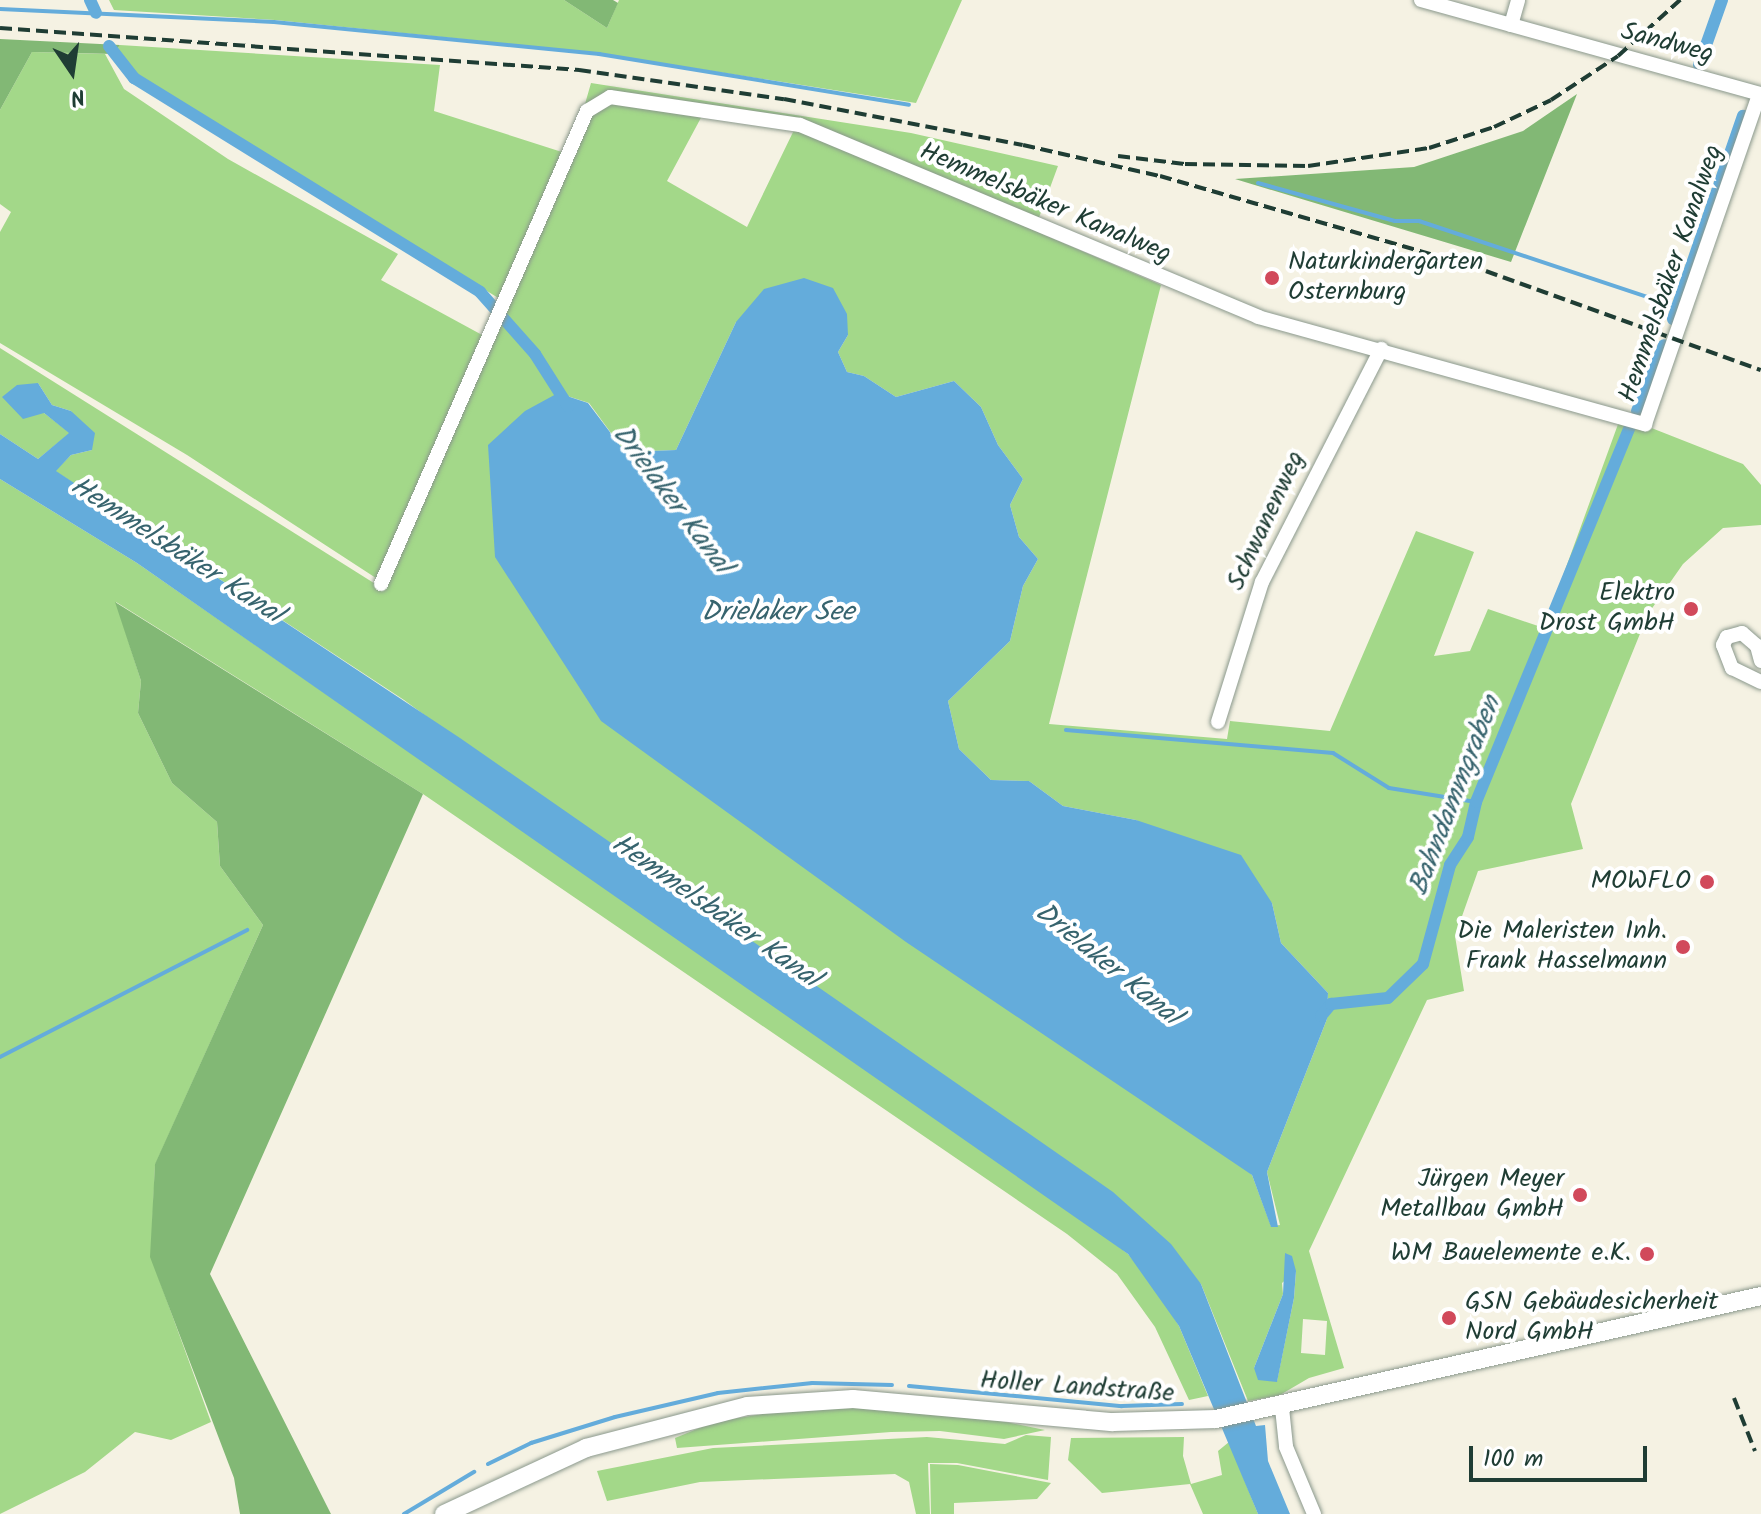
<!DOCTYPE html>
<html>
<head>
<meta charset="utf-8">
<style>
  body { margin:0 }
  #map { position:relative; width:1761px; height:1514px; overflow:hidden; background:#f5f2e3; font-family:Kalam,sans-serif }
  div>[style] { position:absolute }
  .green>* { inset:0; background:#a3d889 }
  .forest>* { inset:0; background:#82b875 }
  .water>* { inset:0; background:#64acdb }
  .stream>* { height:4px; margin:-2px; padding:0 2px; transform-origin:2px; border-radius:2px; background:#64acdb }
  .canal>* { height:12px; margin:-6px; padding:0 6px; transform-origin:6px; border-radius:6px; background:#64acdb }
  .roads { filter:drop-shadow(0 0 2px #8a988c) drop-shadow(0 0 2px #8a988c) }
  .minor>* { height:14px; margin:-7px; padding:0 7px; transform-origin:7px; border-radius:7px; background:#fff }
  .major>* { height:18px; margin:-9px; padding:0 9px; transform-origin:9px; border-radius:9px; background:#fff }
  .rail>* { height:4px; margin-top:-2px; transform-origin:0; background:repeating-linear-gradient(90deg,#1f3d34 0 12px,transparent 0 18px) }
  .dots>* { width:22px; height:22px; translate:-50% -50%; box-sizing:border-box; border:4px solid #fff; border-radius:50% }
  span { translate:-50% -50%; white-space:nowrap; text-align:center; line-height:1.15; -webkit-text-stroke:8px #fff; paint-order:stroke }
  .street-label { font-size:26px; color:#1f3d34 }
  .poi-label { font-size:26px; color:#1f3d34 }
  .left { translate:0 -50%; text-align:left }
  .right { translate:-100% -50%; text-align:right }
  .water-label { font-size:28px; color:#37646e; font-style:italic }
  .north { position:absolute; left:32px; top:32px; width:80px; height:80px; -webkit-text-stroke:6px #fff; paint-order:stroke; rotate:167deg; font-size:22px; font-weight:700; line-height:32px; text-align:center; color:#1f3d34 }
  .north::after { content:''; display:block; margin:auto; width:28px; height:36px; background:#1f3d34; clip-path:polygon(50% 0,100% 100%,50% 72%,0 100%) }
  .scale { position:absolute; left:1469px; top:1446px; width:178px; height:36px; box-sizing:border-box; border:4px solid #1f3d34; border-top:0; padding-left:10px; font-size:24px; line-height:28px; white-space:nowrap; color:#1f3d34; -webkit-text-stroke:6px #fff; paint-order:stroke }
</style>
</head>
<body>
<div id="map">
  <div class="green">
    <i style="clip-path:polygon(109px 0,564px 0,607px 28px,619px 0,962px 0,916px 103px,597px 53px,275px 20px,114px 10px)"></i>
    <i style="clip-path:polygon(120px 45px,440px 65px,434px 111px,565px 153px,500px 299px,128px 72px,113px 54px)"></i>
    <i style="clip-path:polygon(32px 52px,105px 54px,124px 89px,228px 159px,398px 254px,381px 280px,484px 336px,379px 580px,187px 455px,0 343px,0 232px,11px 212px,0 204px,0 110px)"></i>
    <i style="clip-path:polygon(591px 83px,911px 133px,1058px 166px,1037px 223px,813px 123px,613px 92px,585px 104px)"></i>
    <i style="clip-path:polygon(evenodd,610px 103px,703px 114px,667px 181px,747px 227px,795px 128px,1161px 285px,1049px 724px,1227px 739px,1230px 721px,1330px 731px,1416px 531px,1474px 552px,1434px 656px,1470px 651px,1488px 609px,1544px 628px,1621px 416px,1743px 464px,1761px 485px,1761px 525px,1723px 528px,1683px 564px,1648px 614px,1571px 804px,1583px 849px,1478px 871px,1455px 936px,1464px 991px,1427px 1000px,1309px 1251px,1344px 1368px,1309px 1378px,1280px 1395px,1248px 1401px,1201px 1284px,404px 700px,55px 471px,71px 455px,92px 450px,71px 411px,52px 405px,38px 383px,44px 413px,70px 433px,38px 459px,0 434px,0 348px,377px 585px,588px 119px,610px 103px,736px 322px,848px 335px,838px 352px,847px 372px,864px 376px,896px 397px,954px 381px,981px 407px,998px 445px,1023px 479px,1010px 505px,1019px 537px,1038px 559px,1023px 586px,1010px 641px,948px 701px,959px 749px,991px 780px,1029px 781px,1063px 806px,1136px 820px,1272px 903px,1281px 943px,1328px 993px,1327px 1019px,1267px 1172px,1280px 1225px,1271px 1226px,1252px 1175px,558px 393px,589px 403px,625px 452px,676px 450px,736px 322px,610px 103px,1296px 1271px,1294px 1298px,1277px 1381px,1254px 1368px,1283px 1294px,1282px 1283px,1296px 1271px,610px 103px,1303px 1319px,1327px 1321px,1325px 1355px,1301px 1353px,1303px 1319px)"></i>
    <i style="clip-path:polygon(0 479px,137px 563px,1082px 1218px,1128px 1254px,1155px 1287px,1179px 1326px,1208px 1396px,1189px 1400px,1155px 1327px,1117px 1274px,1067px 1234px,423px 794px,116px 602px,141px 681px,138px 713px,172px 783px,217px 822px,220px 866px,263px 925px,155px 1165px,151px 1257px,211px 1422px,171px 1440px,135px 1432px,85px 1472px,0 1514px)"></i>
    <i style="clip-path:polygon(858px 1408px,1001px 1421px,1045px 1430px,1004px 1439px,940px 1431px,891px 1432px,677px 1448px,675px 1438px,714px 1422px,786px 1410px)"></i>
    <i style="clip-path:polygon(1026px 1435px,1051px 1437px,1048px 1480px,957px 1463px,928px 1463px,930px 1514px,916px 1514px,909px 1482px,895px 1474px,700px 1482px,607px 1501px,597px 1471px,713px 1448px,927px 1437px,1005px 1444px)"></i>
    <i style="clip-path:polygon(1184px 1437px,1183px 1456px,1191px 1484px,1222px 1475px,1218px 1451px,1229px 1442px,1258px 1514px,1203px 1514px,1190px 1484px,1102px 1493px,1068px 1460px,1071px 1438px)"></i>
    <i style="clip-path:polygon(930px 1464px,958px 1465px,1051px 1483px,1037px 1499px,954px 1503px,954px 1514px,931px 1514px)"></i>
  </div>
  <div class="forest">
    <i style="clip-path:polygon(564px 0,613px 0,618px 3px,607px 28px)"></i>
    <i style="clip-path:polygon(0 39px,120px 45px,113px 54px,32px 52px,0 110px)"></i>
    <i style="clip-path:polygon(1577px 94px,1511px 262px,1235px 179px,1414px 167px,1523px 131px)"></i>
    <i style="clip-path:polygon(115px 602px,423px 794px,210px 1274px,331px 1514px,240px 1514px,234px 1478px,150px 1257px,155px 1164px,263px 925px,220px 866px,217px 822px,172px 783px,138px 713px,141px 681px)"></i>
  </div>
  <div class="water">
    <i style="clip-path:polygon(804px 278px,833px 288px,847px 314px,848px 335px,838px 352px,847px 372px,864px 376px,896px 397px,954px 381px,981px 407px,998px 445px,1023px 479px,1010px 505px,1019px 537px,1038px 559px,1023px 586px,1010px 641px,948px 701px,959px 749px,991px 780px,1029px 781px,1063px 806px,1136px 820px,1241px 855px,1272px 903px,1281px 943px,1328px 993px,1327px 1019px,1267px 1172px,1278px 1227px,1271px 1227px,1252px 1175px,906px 942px,601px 721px,495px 557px,488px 445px,525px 411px,558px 393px,588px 403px,625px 452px,676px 450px,736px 322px,764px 289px)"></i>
    <i style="clip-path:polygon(38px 383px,52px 405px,71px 411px,95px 433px,92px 450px,71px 455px,56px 471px,460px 738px,1113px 1192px,1171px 1244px,1201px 1284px,1256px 1426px,1265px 1425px,1268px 1461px,1290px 1514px,1258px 1514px,1179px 1326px,1128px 1254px,137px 563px,0 479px,0 434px,38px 459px,69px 433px,44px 413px,23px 419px,2px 397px,17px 385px)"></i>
    <i style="clip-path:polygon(1285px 1253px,1292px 1256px,1296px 1271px,1294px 1298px,1277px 1382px,1258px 1380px,1254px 1368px,1283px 1294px)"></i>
  </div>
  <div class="stream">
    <i style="left:0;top:9px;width:274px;rotate:2.7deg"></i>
    <i style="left:274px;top:22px;width:327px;rotate:5.6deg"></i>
    <i style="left:599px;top:54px;width:314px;rotate:9.3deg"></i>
    <i style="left:1258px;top:183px;width:142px;rotate:15.5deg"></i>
    <i style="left:1395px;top:221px;width:24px"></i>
    <i style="left:1419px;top:221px;width:272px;rotate:18.4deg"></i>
    <i style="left:1066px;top:730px;width:268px;rotate:4.9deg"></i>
    <i style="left:1333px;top:753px;width:66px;rotate:32deg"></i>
    <i style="left:1389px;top:788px;width:88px;rotate:9.1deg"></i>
    <i style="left:0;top:1057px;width:278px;rotate:-27.2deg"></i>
    <i style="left:909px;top:1386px;width:214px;rotate:5.4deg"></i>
    <i style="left:1122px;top:1406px;width:60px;rotate:-1.9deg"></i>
    <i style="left:488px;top:1464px;width:48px;rotate:-26deg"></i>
    <i style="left:531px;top:1443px;width:88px;rotate:-17.2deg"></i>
    <i style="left:615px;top:1417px;width:106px;rotate:-13.1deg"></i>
    <i style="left:718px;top:1393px;width:95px;rotate:-6.1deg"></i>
    <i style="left:812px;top:1383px;width:80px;rotate:1.4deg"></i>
    <i style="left:404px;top:1514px;width:82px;rotate:-31deg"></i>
  </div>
  <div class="canal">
    <i style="left:90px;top:0;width:14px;rotate:65deg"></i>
    <i style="left:109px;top:46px;width:41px;rotate:52deg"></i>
    <i style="left:134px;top:78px;width:407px;rotate:31.7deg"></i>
    <i style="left:480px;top:292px;width:83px;rotate:48.4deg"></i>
    <i style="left:535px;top:354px;width:62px;rotate:57.6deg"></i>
    <i style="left:1699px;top:65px;width:69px;rotate:-70.5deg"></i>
    <i style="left:1673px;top:319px;width:215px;rotate:-71deg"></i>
    <i style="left:1637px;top:411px;width:71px;rotate:-67.8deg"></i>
    <i style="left:1321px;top:1016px;width:16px;rotate:-50deg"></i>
    <i style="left:1331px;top:1004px;width:57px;rotate:-6deg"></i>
    <i style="left:1388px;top:998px;width:49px;rotate:-44.2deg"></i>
    <i style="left:1423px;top:964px;width:103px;rotate:-74.7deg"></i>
    <i style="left:1450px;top:865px;width:33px;rotate:-57deg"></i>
    <i style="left:1468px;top:837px;width:36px;rotate:-77deg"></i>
    <i style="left:1476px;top:802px;width:408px;rotate:-67.7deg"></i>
  </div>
  <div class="roads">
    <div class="minor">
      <i style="left:1421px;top:0;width:353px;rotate:15.5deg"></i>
      <i style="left:1511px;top:25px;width:26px;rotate:-74deg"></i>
      <i style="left:381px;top:584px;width:516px;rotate:-66.47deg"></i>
      <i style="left:587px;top:111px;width:27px;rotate:-31deg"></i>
      <i style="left:610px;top:97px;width:192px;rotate:8.4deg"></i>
      <i style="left:800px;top:125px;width:497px;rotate:22.7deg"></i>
      <i style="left:1258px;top:317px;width:402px;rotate:15.5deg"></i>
      <i style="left:1645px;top:424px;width:349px;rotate:-70.9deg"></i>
      <i style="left:1761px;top:661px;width:16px;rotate:-105deg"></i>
      <i style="left:1757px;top:646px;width:20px;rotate:-139deg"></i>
      <i style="left:1742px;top:633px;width:16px;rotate:165deg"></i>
      <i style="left:1727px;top:637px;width:9px;rotate:117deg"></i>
      <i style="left:1723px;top:645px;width:25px;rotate:69deg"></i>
      <i style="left:1732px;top:668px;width:32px;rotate:26deg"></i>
      <i style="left:1218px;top:722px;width:147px;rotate:-72.6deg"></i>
      <i style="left:1262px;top:582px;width:262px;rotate:-62.9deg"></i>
      <i style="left:1282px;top:1408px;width:39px;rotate:84deg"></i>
      <i style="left:1286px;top:1447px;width:73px;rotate:67.3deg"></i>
    </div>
    <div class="major">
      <i style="left:444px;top:1514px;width:157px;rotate:-24.9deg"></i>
      <i style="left:586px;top:1448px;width:166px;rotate:-14.6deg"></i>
      <i style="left:747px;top:1406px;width:106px;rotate:-3.8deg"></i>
      <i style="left:853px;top:1399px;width:261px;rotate:5.1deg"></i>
      <i style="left:1113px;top:1422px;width:103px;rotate:-1.7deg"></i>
      <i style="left:1216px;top:1419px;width:559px;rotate:-12.72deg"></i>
    </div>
  </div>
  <div class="rail">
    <i style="left:0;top:28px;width:581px;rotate:4.15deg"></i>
    <i style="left:579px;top:70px;width:207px;rotate:8.1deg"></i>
    <i style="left:784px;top:99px;width:243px;rotate:10.9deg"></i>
    <i style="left:1023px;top:145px;width:140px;rotate:12.8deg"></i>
    <i style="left:1160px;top:176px;width:322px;rotate:16.1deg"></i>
    <i style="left:1469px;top:265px;width:310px;rotate:19.8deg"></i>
    <i style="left:1118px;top:156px;width:67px;rotate:6.8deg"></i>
    <i style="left:1185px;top:164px;width:123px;rotate:0.9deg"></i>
    <i style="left:1308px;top:166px;width:122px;rotate:-8.5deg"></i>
    <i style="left:1429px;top:148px;width:68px;rotate:-17.9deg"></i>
    <i style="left:1494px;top:127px;width:63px;rotate:-25.3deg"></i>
    <i style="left:1551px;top:100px;width:80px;rotate:-33.3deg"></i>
    <i style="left:1618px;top:56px;width:84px;rotate:-42.1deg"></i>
    <i style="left:1734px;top:1398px;width:57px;rotate:68.4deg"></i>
  </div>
  <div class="dots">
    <i style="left:1272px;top:278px;background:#d1495b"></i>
    <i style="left:1691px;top:609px;background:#d1495b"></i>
    <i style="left:1707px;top:882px;background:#d1495b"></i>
    <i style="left:1683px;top:947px;background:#d1495b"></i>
    <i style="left:1580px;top:1195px;background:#d1495b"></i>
    <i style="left:1647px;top:1254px;background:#d1495b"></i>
    <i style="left:1449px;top:1318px;background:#d1495b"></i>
  </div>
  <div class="street-label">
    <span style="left:1667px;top:44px;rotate:15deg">Sandweg</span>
    <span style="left:1045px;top:204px;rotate:23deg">Hemmelsbäker Kanalweg</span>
    <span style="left:1672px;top:274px;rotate:-71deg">Hemmelsbäker Kanalweg</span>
    <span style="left:1267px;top:521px;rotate:-65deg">Schwanenweg</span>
    <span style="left:1077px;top:1388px;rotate:4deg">Holler Landstraße</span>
  </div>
  <div class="poi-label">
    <span class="left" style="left:1288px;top:278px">Naturkindergarten<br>Osternburg</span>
    <span class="right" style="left:1675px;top:609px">Elektro<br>Drost GmbH</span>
    <span class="right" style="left:1691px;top:882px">MOWFLO</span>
    <span class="right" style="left:1667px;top:947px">Die Maleristen Inh.<br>Frank Hasselmann</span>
    <span class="right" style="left:1564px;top:1195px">Jürgen Meyer<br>Metallbau GmbH</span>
    <span class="right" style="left:1631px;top:1254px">WM Bauelemente e.K.</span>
    <span class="left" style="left:1465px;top:1318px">GSN Gebäudesicherheit<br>Nord GmbH</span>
  </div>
  <div class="water-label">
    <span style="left:671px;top:500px;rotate:53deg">Drielaker Kanal</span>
    <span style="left:176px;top:551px;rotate:33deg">Hemmelsbäker Kanal</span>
    <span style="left:778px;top:613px">Drielaker See</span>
    <span style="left:1456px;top:796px;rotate:-69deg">Bahndammgraben</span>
    <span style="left:715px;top:912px;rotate:35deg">Hemmelsbäker Kanal</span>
    <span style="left:1107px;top:965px;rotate:39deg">Drielaker Kanal</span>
  </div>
  <div class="north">N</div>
  <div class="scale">100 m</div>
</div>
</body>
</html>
